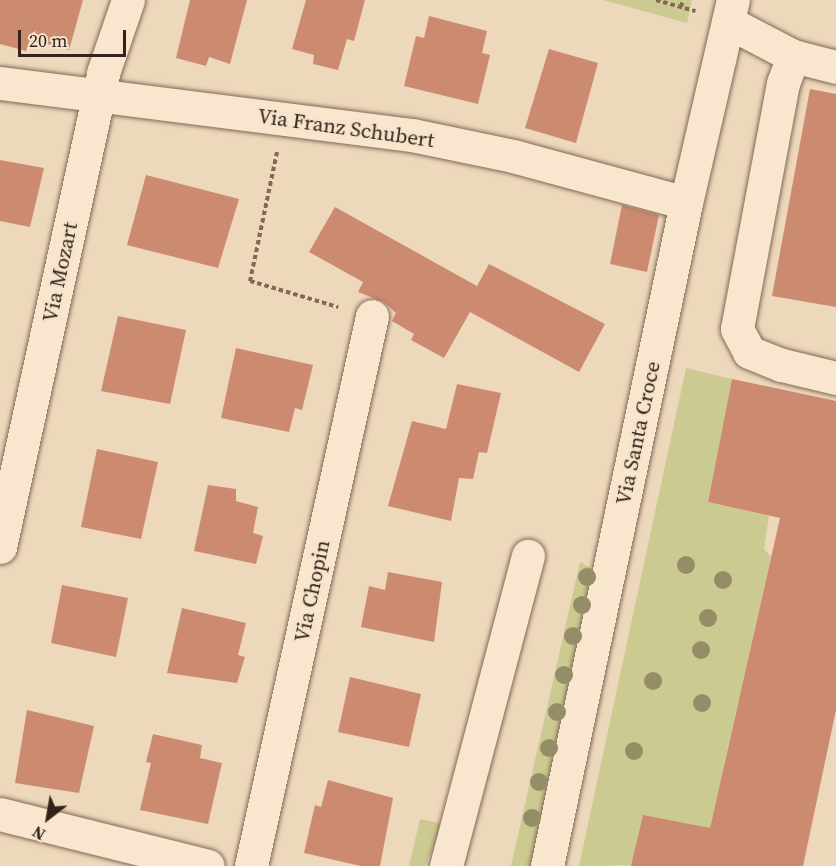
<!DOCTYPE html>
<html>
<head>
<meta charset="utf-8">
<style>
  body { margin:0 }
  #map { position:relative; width:836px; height:866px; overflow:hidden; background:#edd8bc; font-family:"Source Serif 4",serif }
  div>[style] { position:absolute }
  .green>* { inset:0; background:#cbca90 }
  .building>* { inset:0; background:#cc8a71 }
  .path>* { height:4px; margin-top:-2px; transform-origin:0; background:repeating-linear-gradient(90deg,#846856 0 4.5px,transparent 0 7.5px) }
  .roads { filter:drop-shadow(0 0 2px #846856) drop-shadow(0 0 2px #846856) }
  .minor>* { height:33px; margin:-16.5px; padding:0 16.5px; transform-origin:16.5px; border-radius:16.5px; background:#f9e6ce }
  .trees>* { width:18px; height:18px; margin:-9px; border-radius:50%; background:#948d67 }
  span { translate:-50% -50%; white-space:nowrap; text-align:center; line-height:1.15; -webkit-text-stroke:5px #f5e3cb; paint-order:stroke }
  .street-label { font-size:21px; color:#33231b }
  .north { position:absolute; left:18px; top:788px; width:60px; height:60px; -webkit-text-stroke:4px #f5e3cb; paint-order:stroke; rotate:211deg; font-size:16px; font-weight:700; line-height:24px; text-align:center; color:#33231b }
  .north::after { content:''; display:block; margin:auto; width:21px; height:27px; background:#33231b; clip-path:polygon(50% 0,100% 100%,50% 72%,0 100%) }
  .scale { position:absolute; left:18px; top:30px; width:108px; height:27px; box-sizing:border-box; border:3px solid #33231b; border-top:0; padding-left:8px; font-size:18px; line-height:21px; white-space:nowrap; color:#33231b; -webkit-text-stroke:4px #f5e3cb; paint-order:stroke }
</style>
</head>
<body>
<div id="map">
  <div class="green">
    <i style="clip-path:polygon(603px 0,692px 0,687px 23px)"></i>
    <i style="clip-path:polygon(686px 368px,732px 379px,708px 502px,769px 516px,764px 549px,771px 557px,743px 681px,745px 703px,738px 702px,710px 828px,641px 865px,579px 866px)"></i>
    <i style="clip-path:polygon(580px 562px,605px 576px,535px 866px,511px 866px)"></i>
    <i style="clip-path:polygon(420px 819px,443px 824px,425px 866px,409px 866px)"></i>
  </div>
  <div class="building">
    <i style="clip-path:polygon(0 0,83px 0,69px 50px,30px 39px,26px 51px,0 44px)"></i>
    <i style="clip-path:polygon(190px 0,247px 0,230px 64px,209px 57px,206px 66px,176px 58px)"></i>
    <i style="clip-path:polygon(306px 0,365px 0,354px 41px,347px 39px,338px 70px,313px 64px,314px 55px,292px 49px)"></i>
    <i style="clip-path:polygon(429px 16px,487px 31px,482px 53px,490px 55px,478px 104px,404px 86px,416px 36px,424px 38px)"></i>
    <i style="clip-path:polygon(549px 49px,598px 63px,576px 143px,525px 128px)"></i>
    <i style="clip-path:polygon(810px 89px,836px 94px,836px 307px,772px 296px)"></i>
    <i style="clip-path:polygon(0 160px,44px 168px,30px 227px,0 221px)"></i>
    <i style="clip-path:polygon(146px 175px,239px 199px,218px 268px,127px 245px)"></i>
    <i style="clip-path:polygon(622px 205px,659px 215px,647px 272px,610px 264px)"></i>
    <i style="clip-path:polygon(335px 207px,477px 286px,489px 264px,605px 324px,579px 372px,470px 312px,444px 358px,411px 340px,414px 334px,392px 321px,396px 313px,384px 302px,358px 292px,363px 282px,309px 252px)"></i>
    <i style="clip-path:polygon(118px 316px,186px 330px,170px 404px,101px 391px)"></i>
    <i style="clip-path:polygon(236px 348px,313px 365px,302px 410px,295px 408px,289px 432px,221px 418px)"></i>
    <i style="clip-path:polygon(732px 379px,836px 401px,836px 710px,803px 866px,631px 866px,643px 815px,710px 828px,780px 518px,708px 502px)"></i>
    <i style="clip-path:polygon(457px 384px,501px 393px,487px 453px,479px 452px,473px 479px,459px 478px,451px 521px,388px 506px,412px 421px,446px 429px)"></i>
    <i style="clip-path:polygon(97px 449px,158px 462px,141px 539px,81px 527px)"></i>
    <i style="clip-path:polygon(208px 485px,236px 489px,236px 501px,258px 507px,253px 533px,263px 536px,256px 564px,194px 551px)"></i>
    <i style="clip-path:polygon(388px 572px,442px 582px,434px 642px,361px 627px,369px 586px,385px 590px)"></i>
    <i style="clip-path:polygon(62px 585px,128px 598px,116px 657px,51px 643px)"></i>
    <i style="clip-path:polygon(182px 608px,246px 623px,238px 655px,245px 657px,237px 683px,167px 673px)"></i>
    <i style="clip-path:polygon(350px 677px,421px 694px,409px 747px,338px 732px)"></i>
    <i style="clip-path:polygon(27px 710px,94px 726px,79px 793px,15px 783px)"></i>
    <i style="clip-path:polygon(153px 734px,202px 745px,200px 758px,222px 763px,208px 824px,140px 810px,151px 763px,146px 762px)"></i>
    <i style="clip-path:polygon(328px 780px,393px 798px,380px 866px,361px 866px,304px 853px,315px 805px,321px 807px)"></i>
  </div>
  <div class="path">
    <i style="left:656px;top:0;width:41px;rotate:15.8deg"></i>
    <i style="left:681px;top:7px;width:7px;rotate:-74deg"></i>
    <i style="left:277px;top:152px;width:132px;rotate:101.8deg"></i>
    <i style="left:250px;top:281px;width:92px;rotate:16.5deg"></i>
  </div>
  <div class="roads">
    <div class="minor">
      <i style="left:728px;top:22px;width:73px;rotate:27.6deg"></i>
      <i style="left:793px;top:56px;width:44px;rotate:14.3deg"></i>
      <i style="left:793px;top:56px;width:29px;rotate:110deg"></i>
      <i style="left:783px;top:83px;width:250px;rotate:100.6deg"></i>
      <i style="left:737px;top:329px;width:26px;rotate:62deg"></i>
      <i style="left:749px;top:352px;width:35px;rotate:22deg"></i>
      <i style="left:782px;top:365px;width:56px;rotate:13.5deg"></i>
      <i style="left:0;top:83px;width:415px;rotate:7.2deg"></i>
      <i style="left:412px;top:135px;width:103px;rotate:11.7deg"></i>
      <i style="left:513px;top:156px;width:179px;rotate:15.2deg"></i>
      <i style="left:0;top:547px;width:485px;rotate:-77.7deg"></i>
      <i style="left:103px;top:73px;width:77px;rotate:-71.1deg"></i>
      <i style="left:0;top:814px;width:214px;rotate:14deg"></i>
      <i style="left:251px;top:866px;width:563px;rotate:-77.59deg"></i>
      <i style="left:446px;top:866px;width:321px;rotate:-75.2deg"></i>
      <i style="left:547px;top:866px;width:677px;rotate:-78.16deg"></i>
      <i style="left:686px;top:203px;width:208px;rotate:-77deg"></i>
    </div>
  </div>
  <div class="trees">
    <i style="left:686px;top:565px"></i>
    <i style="left:587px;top:577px"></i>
    <i style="left:723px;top:580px"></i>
    <i style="left:582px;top:605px"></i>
    <i style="left:708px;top:618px"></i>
    <i style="left:573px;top:636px"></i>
    <i style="left:701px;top:650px"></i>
    <i style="left:564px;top:675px"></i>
    <i style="left:653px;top:681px"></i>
    <i style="left:702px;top:703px"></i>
    <i style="left:557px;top:712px"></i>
    <i style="left:549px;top:748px"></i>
    <i style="left:634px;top:751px"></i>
    <i style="left:539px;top:782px"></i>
    <i style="left:532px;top:818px"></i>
  </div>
  <div class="street-label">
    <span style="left:346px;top:128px;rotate:8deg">Via Franz Schubert</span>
    <span style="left:60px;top:272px;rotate:-78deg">Via Mozart</span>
    <span style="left:638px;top:433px;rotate:-78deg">Via Santa Croce</span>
    <span style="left:312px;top:591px;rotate:-78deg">Via Chopin</span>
  </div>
  <div class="north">N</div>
  <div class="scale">20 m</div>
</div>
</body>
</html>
